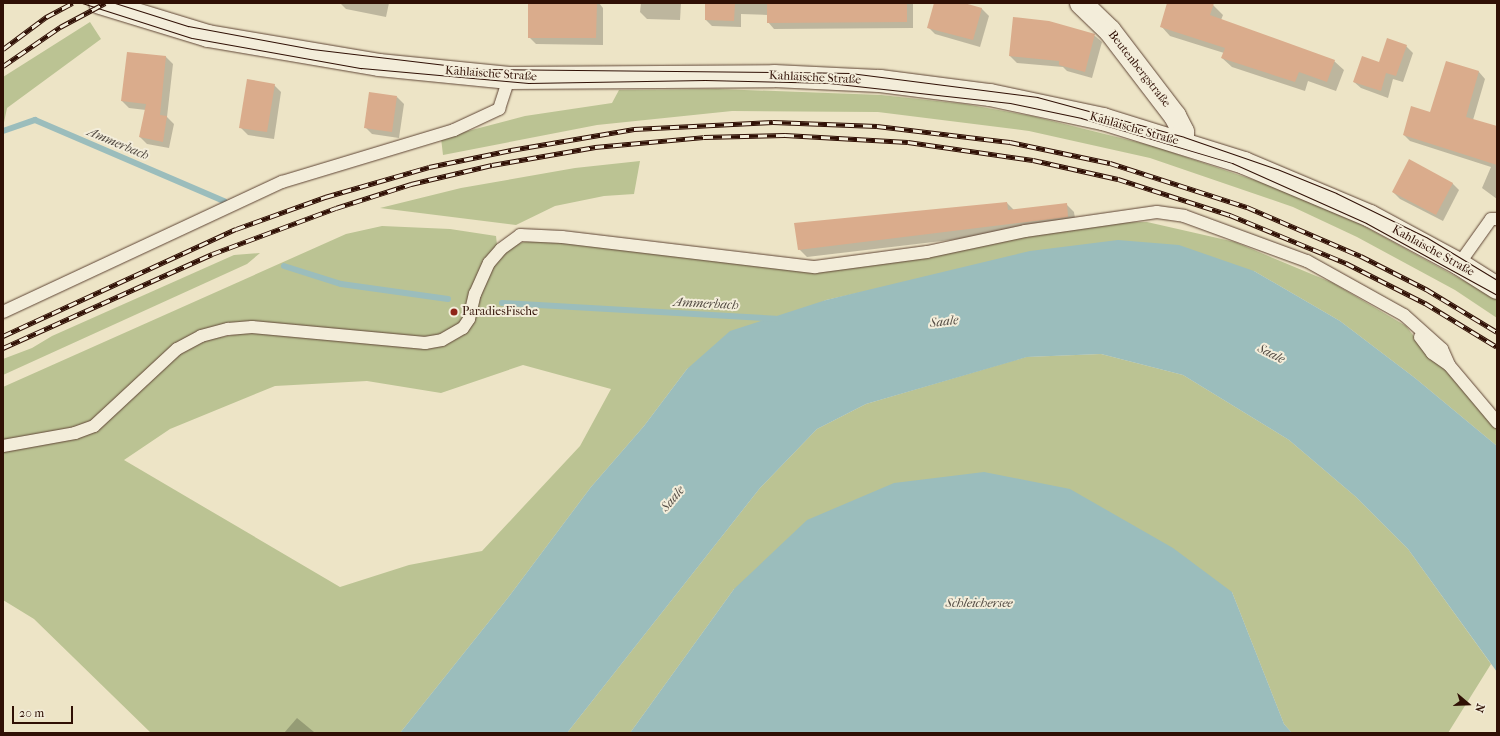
<!DOCTYPE html>
<html>
<head>
<meta charset="utf-8">
<style>
  body { margin:0 }
  #map { position:relative; width:1500px; height:736px; overflow:hidden; background:#ede4c6; font-family:"IM FELL French Canon",serif }
  div>[style] { position:absolute }
  .green>* { inset:0; background:#bbc393 }
  .water>* { inset:0; background:#9bbdbc }
  .shadow>* { inset:0; background:#0003 }
  .stream>* { height:6px; margin:-3px; padding:0 3px; transform-origin:3px; border-radius:3px; background:#9bbdbc }
  .building>* { inset:0; background:#daac8c }
  .roads { filter:drop-shadow(0 0 1px #5f4535) drop-shadow(0 0 1px #5f4535) }
  .service>* { height:12px; margin:-6px; padding:0 6px; transform-origin:6px; border-radius:6px; background:#f3edda }
  .minor>* { height:22px; margin:-11px; padding:0 11px; transform-origin:11px; border-radius:11px; background:#f3edda }
  .secondary>* { height:22px; margin:-11px; padding:0 11px; transform-origin:11px; border-radius:11px; background:#f3edda }
  .tram>* { height:1px; margin:-0.5px; padding:0 0.5px; transform-origin:0.5px; border-radius:0.5px; background:#301005 }
  .rail>* { height:4.5px; margin-top:-2.25px; transform-origin:0; background:repeating-linear-gradient(90deg,#f3edda 0 9px,#301005 0 18px); box-sizing:border-box; border-block:1px solid #301005 }
  .dots>* { width:11px; height:11px; translate:-50% -50%; box-sizing:border-box; border:2px solid #f3edda; border-radius:50% }
  span { translate:-50% -50%; white-space:nowrap; text-align:center; line-height:1.15; -webkit-text-stroke:4px #f3edda; paint-order:stroke }
  .street-label { font-size:12px; color:#301005 }
  .poi-label { font-size:12px; color:#301005 }
  .left { translate:0 -50%; text-align:left }
  .water-label { font-size:13px; color:#554d45; font-style:italic }
  .frame { position:absolute; inset:0; border:4px solid #301005; pointer-events:none }
  .north { position:absolute; left:1448px; top:684px; width:40px; height:40px; -webkit-text-stroke:3px #f3edda; paint-order:stroke; rotate:109deg; font-size:11px; font-weight:700; line-height:16px; text-align:center; color:#301005 }
  .north::after { content:''; display:block; margin:auto; width:14px; height:18px; background:#301005; clip-path:polygon(50% 0,100% 100%,50% 72%,0 100%) }
  .scale { position:absolute; left:12px; top:706px; width:61px; height:18px; box-sizing:border-box; border:2px solid #301005; border-top:0; padding-left:5px; font-size:12px; line-height:14px; white-space:nowrap; color:#301005; -webkit-text-stroke:3px #f3edda; paint-order:stroke }
</style>
</head>
<body>
<div id="map">
  <div class="green">
    <i style="clip-path:polygon(90px 22px,101px 39px,7px 108px,3px 127px,3px 77px)"></i>
    <i style="clip-path:polygon(718px 89px,881px 95px,965px 104px,1032px 116px,1153px 146px,1272px 186px,1362px 225px,1497px 299px,1497px 318px,1455px 290px,1357px 237px,1293px 207px,1150px 158px,1029px 131px,878px 112px,732px 111px,597px 125px,443px 155px,441px 138px,525px 116px,612px 103px,619px 90px)"></i>
    <i style="clip-path:polygon(640px 161px,634px 194px,604px 196px,555px 206px,516px 225px,380px 208px,461px 188px,575px 168px)"></i>
    <i style="clip-path:polygon(evenodd,1147px 222px,1235px 242px,1333px 283px,1406px 326px,1430px 357px,1449px 373px,1497px 428px,1497px 446px,1415px 378px,1340px 321px,1254px 271px,921px 279px,826px 300px,687px 369px,644px 426px,591px 487px,507px 599px,400px 733px,151px 733px,34px 619px,3px 600px,3px 451px,104px 425px,180px 353px,202px 340px,252px 332px,444px 345px,467px 332px,474px 321px,480px 296px,494px 265px,504px 252px,514px 245px,541px 237px,815px 267px,1081px 223px,1147px 222px,523px 365px,611px 389px,580px 446px,482px 551px,409px 565px,340px 587px,124px 460px,170px 429px,275px 386px,367px 381px,441px 393px,523px 365px)"></i>
    <i style="clip-path:polygon(382px 226px,450px 229px,496px 236px,497px 245px,478px 273px,465px 316px,459px 324px,440px 335px,425px 338px,252px 321px,227px 323px,174px 344px,91px 421px,74px 427px,3px 441px,3px 387px,346px 234px)"></i>
    <i style="clip-path:polygon(260px 253px,247px 264px,3px 375px,3px 359px,32px 348px,52px 336px,234px 255px)"></i>
    <i style="clip-path:polygon(1101px 354px,1183px 375px,1289px 440px,1356px 497px,1408px 549px,1491px 664px,1448px 733px,1292px 733px,1284px 724px,1232px 592px,734px 589px,630px 733px,567px 733px,760px 488px,817px 429px,866px 404px,1026px 357px)"></i>
  </div>
  <div class="water">
    <i style="clip-path:polygon(1118px 240px,1179px 245px,1254px 271px,1340px 321px,1415px 378px,1497px 446px,1497px 672px,1408px 549px,1356px 497px,1289px 440px,1183px 375px,1101px 354px,1027px 357px,866px 404px,817px 429px,760px 488px,567px 733px,400px 733px,507px 599px,591px 487px,644px 426px,687px 369px,730px 331px,826px 300px,1030px 251px)"></i>
    <i style="clip-path:polygon(984px 472px,1070px 489px,1173px 548px,1232px 592px,1284px 724px,1292px 733px,630px 733px,734px 589px,807px 520px,894px 483px)"></i>
  </div>
  <div class="shadow">
    <i style="clip-path:polygon(340px 3px,389px 3px,386px 17px,346px 9px)"></i>
    <i style="clip-path:polygon(529px 3px,599px 3px,603px 8px,603px 45px,536px 44px,529px 37px)"></i>
    <i style="clip-path:polygon(641px 3px,681px 3px,680px 20px,647px 19px,640px 12px)"></i>
    <i style="clip-path:polygon(706px 3px,913px 3px,913px 28px,774px 29px,768px 22px,768px 15px,741px 14px,741px 27px,712px 26px,706px 20px)"></i>
    <i style="clip-path:polygon(935px 3px,960px 3px,982px 9px,989px 16px,980px 47px,935px 34px,928px 27px)"></i>
    <i style="clip-path:polygon(1168px 3px,1213px 5px,1223px 15px,1221px 20px,1334px 61px,1344px 70px,1336px 91px,1308px 81px,1305px 91px,1232px 67px,1222px 58px,1224px 53px,1170px 36px,1161px 26px)"></i>
    <i style="clip-path:polygon(1049px 22px,1095px 36px,1102px 42px,1092px 78px,1067px 71px,1063px 67px,1017px 63px,1010px 56px)"></i>
    <i style="clip-path:polygon(1406px 46px,1413px 53px,1403px 82px,1393px 79px,1388px 98px,1361px 88px,1354px 82px)"></i>
    <i style="clip-path:polygon(128px 53px,166px 57px,173px 64px,167px 117px,174px 124px,169px 148px,147px 144px,140px 137px,146px 110px,129px 108px,122px 101px)"></i>
    <i style="clip-path:polygon(1447px 62px,1479px 72px,1485px 79px,1473px 120px,1497px 127px,1497px 199px,1482px 188px,1491px 167px,1410px 141px,1404px 135px,1431px 113px)"></i>
    <i style="clip-path:polygon(274px 85px,281px 92px,274px 139px,248px 135px,241px 128px)"></i>
    <i style="clip-path:polygon(397px 97px,404px 104px,399px 138px,372px 134px,365px 127px)"></i>
    <i style="clip-path:polygon(1452px 183px,1459px 190px,1443px 221px,1400px 199px,1393px 192px)"></i>
    <i style="clip-path:polygon(1007px 203px,1014px 210px,1066px 204px,1074px 212px,1076px 225px,807px 257px,799px 249px)"></i>
    <i style="clip-path:polygon(297px 718px,314px 732px,315px 733px,284px 733px)"></i>
  </div>
  <div class="stream">
    <i style="left:3px;top:131px;width:34px;rotate:-19deg"></i>
    <i style="left:35px;top:120px;width:206px;rotate:23.2deg"></i>
    <i style="left:284px;top:266px;width:60px;rotate:17.5deg"></i>
    <i style="left:341px;top:284px;width:108px;rotate:8deg"></i>
    <i style="left:502px;top:303px;width:274px;rotate:3.3deg"></i>
  </div>
  <div class="building">
    <i style="clip-path:polygon(528px 3px,597px 3px,596px 38px,528px 38px)"></i>
    <i style="clip-path:polygon(705px 3px,735px 3px,734px 21px,705px 20px)"></i>
    <i style="clip-path:polygon(767px 3px,907px 3px,907px 22px,767px 23px)"></i>
    <i style="clip-path:polygon(934px 3px,964px 3px,982px 8px,973px 40px,927px 28px)"></i>
    <i style="clip-path:polygon(1167px 3px,1214px 3px,1210px 15px,1335px 60px,1327px 82px,1299px 72px,1295px 82px,1221px 58px,1225px 48px,1160px 27px)"></i>
    <i style="clip-path:polygon(1013px 17px,1049px 21px,1095px 34px,1085px 72px,1059px 65px,1059px 61px,1009px 56px)"></i>
    <i style="clip-path:polygon(1387px 38px,1407px 45px,1396px 76px,1386px 73px,1381px 91px,1353px 82px,1362px 56px,1379px 62px)"></i>
    <i style="clip-path:polygon(127px 52px,166px 56px,160px 115px,167px 116px,163px 142px,139px 137px,146px 104px,121px 101px)"></i>
    <i style="clip-path:polygon(1446px 61px,1479px 71px,1466px 117px,1497px 126px,1497px 165px,1403px 135px,1411px 106px,1430px 112px)"></i>
    <i style="clip-path:polygon(247px 79px,275px 84px,267px 132px,239px 128px)"></i>
    <i style="clip-path:polygon(369px 92px,397px 96px,392px 132px,364px 128px)"></i>
    <i style="clip-path:polygon(1409px 159px,1453px 183px,1436px 215px,1392px 192px)"></i>
    <i style="clip-path:polygon(1007px 202px,1008px 210px,1067px 203px,1068px 217px,798px 250px,794px 223px)"></i>
  </div>
  <div class="roads">
    <div class="service">
      <i style="left:1459px;top:264px;width:55px;rotate:-54.6deg"></i>
      <i style="left:1491px;top:219px;width:6px"></i>
      <i style="left:3px;top:312px;width:308px;rotate:-25deg"></i>
      <i style="left:282px;top:182px;width:180px;rotate:-16.8deg"></i>
      <i style="left:454px;top:130px;width:50px;rotate:-25deg"></i>
      <i style="left:499px;top:109px;width:33px;rotate:-72deg"></i>
      <i style="left:1420px;top:337px;width:20px;rotate:53deg"></i>
      <i style="left:1432px;top:353px;width:21px;rotate:35deg"></i>
      <i style="left:1449px;top:365px;width:75px;rotate:49.9deg"></i>
      <i style="left:3px;top:446px;width:73px;rotate:-10.2deg"></i>
      <i style="left:75px;top:433px;width:20px;rotate:-20deg"></i>
      <i style="left:94px;top:426px;width:113px;rotate:-42.9deg"></i>
      <i style="left:177px;top:349px;width:27px;rotate:-28deg"></i>
      <i style="left:201px;top:336px;width:28px;rotate:-15deg"></i>
      <i style="left:228px;top:329px;width:24px;rotate:-5deg"></i>
      <i style="left:252px;top:327px;width:174px;rotate:5.3deg"></i>
      <i style="left:425px;top:343px;width:17px;rotate:-10deg"></i>
      <i style="left:442px;top:340px;width:24px;rotate:-30deg"></i>
      <i style="left:463px;top:328px;width:11px;rotate:-56deg"></i>
      <i style="left:469px;top:319px;width:26px;rotate:-77deg"></i>
      <i style="left:475px;top:294px;width:34px;rotate:-66deg"></i>
      <i style="left:489px;top:263px;width:18px;rotate:-49deg"></i>
      <i style="left:501px;top:249px;width:24px;rotate:-36deg"></i>
      <i style="left:520px;top:235px;width:42px;rotate:2.7deg"></i>
      <i style="left:562px;top:237px;width:255px;rotate:6.8deg"></i>
      <i style="left:815px;top:267px;width:113px;rotate:-7.6deg"></i>
      <i style="left:927px;top:252px;width:100px;rotate:-12.1deg"></i>
      <i style="left:1025px;top:231px;width:133px;rotate:-8.2deg"></i>
      <i style="left:1157px;top:212px;width:27px;rotate:8deg"></i>
      <i style="left:1184px;top:216px;width:131px;rotate:20.1deg"></i>
      <i style="left:1307px;top:261px;width:111px;rotate:29.1deg"></i>
      <i style="left:1404px;top:315px;width:51px;rotate:41.8deg"></i>
      <i style="left:1442px;top:349px;width:17px;rotate:66deg"></i>
    </div>
    <div class="minor">
      <i style="left:1081px;top:3px;width:40px;rotate:44deg"></i>
      <i style="left:1110px;top:31px;width:107px;rotate:52.6deg"></i>
      <i style="left:1175px;top:116px;width:18px;rotate:63deg"></i>
      <i style="left:1183px;top:132px;width:11px;rotate:90deg"></i>
    </div>
    <div class="secondary">
      <i style="left:100px;top:3px;width:113px;rotate:17deg"></i>
      <i style="left:208px;top:36px;width:173px;rotate:9.6deg"></i>
      <i style="left:379px;top:65px;width:131px;rotate:5.7deg"></i>
      <i style="left:509px;top:78px;width:265px;rotate:-0.4deg"></i>
      <i style="left:774px;top:76px;width:106px;rotate:2.7deg"></i>
      <i style="left:880px;top:81px;width:111px;rotate:7.3deg"></i>
      <i style="left:990px;top:95px;width:116px;rotate:12deg"></i>
      <i style="left:1103px;top:119px;width:148px;rotate:17.3deg"></i>
      <i style="left:1244px;top:163px;width:137px;rotate:22.8deg"></i>
      <i style="left:1370px;top:216px;width:101px;rotate:28.3deg"></i>
      <i style="left:1459px;top:264px;width:45px;rotate:32.3deg"></i>
    </div>
  </div>
  <div class="tram">
    <i style="left:82px;top:3px;width:115px;rotate:17.7deg"></i>
    <i style="left:192px;top:38px;width:172px;rotate:10.1deg"></i>
    <i style="left:361px;top:68px;width:168px;rotate:5.1deg"></i>
    <i style="left:528px;top:83px;width:177px;rotate:-1deg"></i>
    <i style="left:705px;top:80px;width:124px;rotate:1.4deg"></i>
    <i style="left:829px;top:83px;width:182px;rotate:6.3deg"></i>
    <i style="left:1010px;top:103px;width:73px;rotate:11.9deg"></i>
    <i style="left:1081px;top:118px;width:158px;rotate:16.6deg"></i>
    <i style="left:1232px;top:163px;width:147px;rotate:24.1deg"></i>
    <i style="left:1366px;top:223px;width:149px;rotate:28.8deg"></i>
    <i style="left:115px;top:3px;width:77px;rotate:17.5deg"></i>
    <i style="left:188px;top:26px;width:126px;rotate:10.5deg"></i>
    <i style="left:312px;top:49px;width:168px;rotate:6.8deg"></i>
    <i style="left:479px;top:69px;width:371px;rotate:0.6deg"></i>
    <i style="left:850px;top:73px;width:189px;rotate:7.3deg"></i>
    <i style="left:1037px;top:97px;width:152px;rotate:15.2deg"></i>
    <i style="left:1184px;top:137px;width:98px;rotate:19deg"></i>
    <i style="left:1277px;top:169px;width:64px;rotate:22.1deg"></i>
    <i style="left:1336px;top:193px;width:100px;rotate:26.1deg"></i>
    <i style="left:1426px;top:237px;width:83px;rotate:31.2deg"></i>
  </div>
  <div class="rail">
    <i style="left:3px;top:49px;width:54px;rotate:-36.7deg"></i>
    <i style="left:46px;top:17px;width:30px;rotate:-28deg"></i>
    <i style="left:3px;top:66px;width:69px;rotate:-34.4deg"></i>
    <i style="left:60px;top:27px;width:51px;rotate:-28.1deg"></i>
    <i style="left:3px;top:336px;width:256px;rotate:-24.7deg"></i>
    <i style="left:236px;top:229px;width:95px;rotate:-19.8deg"></i>
    <i style="left:325px;top:197px;width:108px;rotate:-16.1deg"></i>
    <i style="left:429px;top:167px;width:84px;rotate:-11.7deg"></i>
    <i style="left:511px;top:150px;width:125px;rotate:-9.7deg"></i>
    <i style="left:634px;top:129px;width:139px;rotate:-2.9deg"></i>
    <i style="left:773px;top:122px;width:104px;rotate:2.2deg"></i>
    <i style="left:877px;top:126px;width:134px;rotate:6.9deg"></i>
    <i style="left:1010px;top:142px;width:102px;rotate:11.9deg"></i>
    <i style="left:1110px;top:163px;width:144px;rotate:17.8deg"></i>
    <i style="left:1247px;top:207px;width:124px;rotate:23.3deg"></i>
    <i style="left:1361px;top:256px;width:73px;rotate:26.9deg"></i>
    <i style="left:1426px;top:289px;width:83px;rotate:31.2deg"></i>
    <i style="left:3px;top:348px;width:229px;rotate:-24.2deg"></i>
    <i style="left:212px;top:254px;width:132px;rotate:-20.4deg"></i>
    <i style="left:336px;top:208px;width:79px;rotate:-17.7deg"></i>
    <i style="left:411px;top:184px;width:83px;rotate:-13.2deg"></i>
    <i style="left:492px;top:165px;width:105px;rotate:-9.9deg"></i>
    <i style="left:595px;top:147px;width:109px;rotate:-5.2deg"></i>
    <i style="left:704px;top:137px;width:81px;rotate:-1.4deg"></i>
    <i style="left:785px;top:135px;width:123px;rotate:3.3deg"></i>
    <i style="left:908px;top:142px;width:126px;rotate:8.2deg"></i>
    <i style="left:1033px;top:160px;width:87px;rotate:12.6deg"></i>
    <i style="left:1118px;top:179px;width:118px;rotate:17.8deg"></i>
    <i style="left:1230px;top:215px;width:126px;rotate:22.5deg"></i>
    <i style="left:1346px;top:263px;width:89px;rotate:26.9deg"></i>
    <i style="left:1425px;top:303px;width:84px;rotate:31.4deg"></i>
  </div>
  <div class="dots">
    <i style="left:454px;top:312px;background:#8f2418"></i>
  </div>
  <div class="street-label">
    <span style="left:1139px;top:69px;rotate:52deg">Beutenbergstraße</span>
    <span style="left:491px;top:74px;rotate:4deg">Kahlaische Straße</span>
    <span style="left:815px;top:78px;rotate:3deg">Kahlaische Straße</span>
    <span style="left:1134px;top:129px;rotate:16deg">Kahlaische Straße</span>
    <span style="left:1433px;top:251px;rotate:29deg">Kahlaische Straße</span>
  </div>
  <div class="poi-label">
    <span class="left" style="left:462px;top:312px">ParadiesFische</span>
  </div>
  <div class="water-label">
    <span style="left:118px;top:144px;rotate:23deg">Ammerbach</span>
    <span style="left:706px;top:304px;rotate:3deg">Ammerbach</span>
    <span style="left:944px;top:322px;rotate:-7deg">Saale</span>
    <span style="left:1271px;top:354px;rotate:26deg">Saale</span>
    <span style="left:673px;top:499px;rotate:-50deg">Saale</span>
    <span style="left:979px;top:603px">Schleichersee</span>
  </div>
  <div class="frame"></div>
  <div class="north">N</div>
  <div class="scale">20 m</div>
</div>
</body>
</html>
